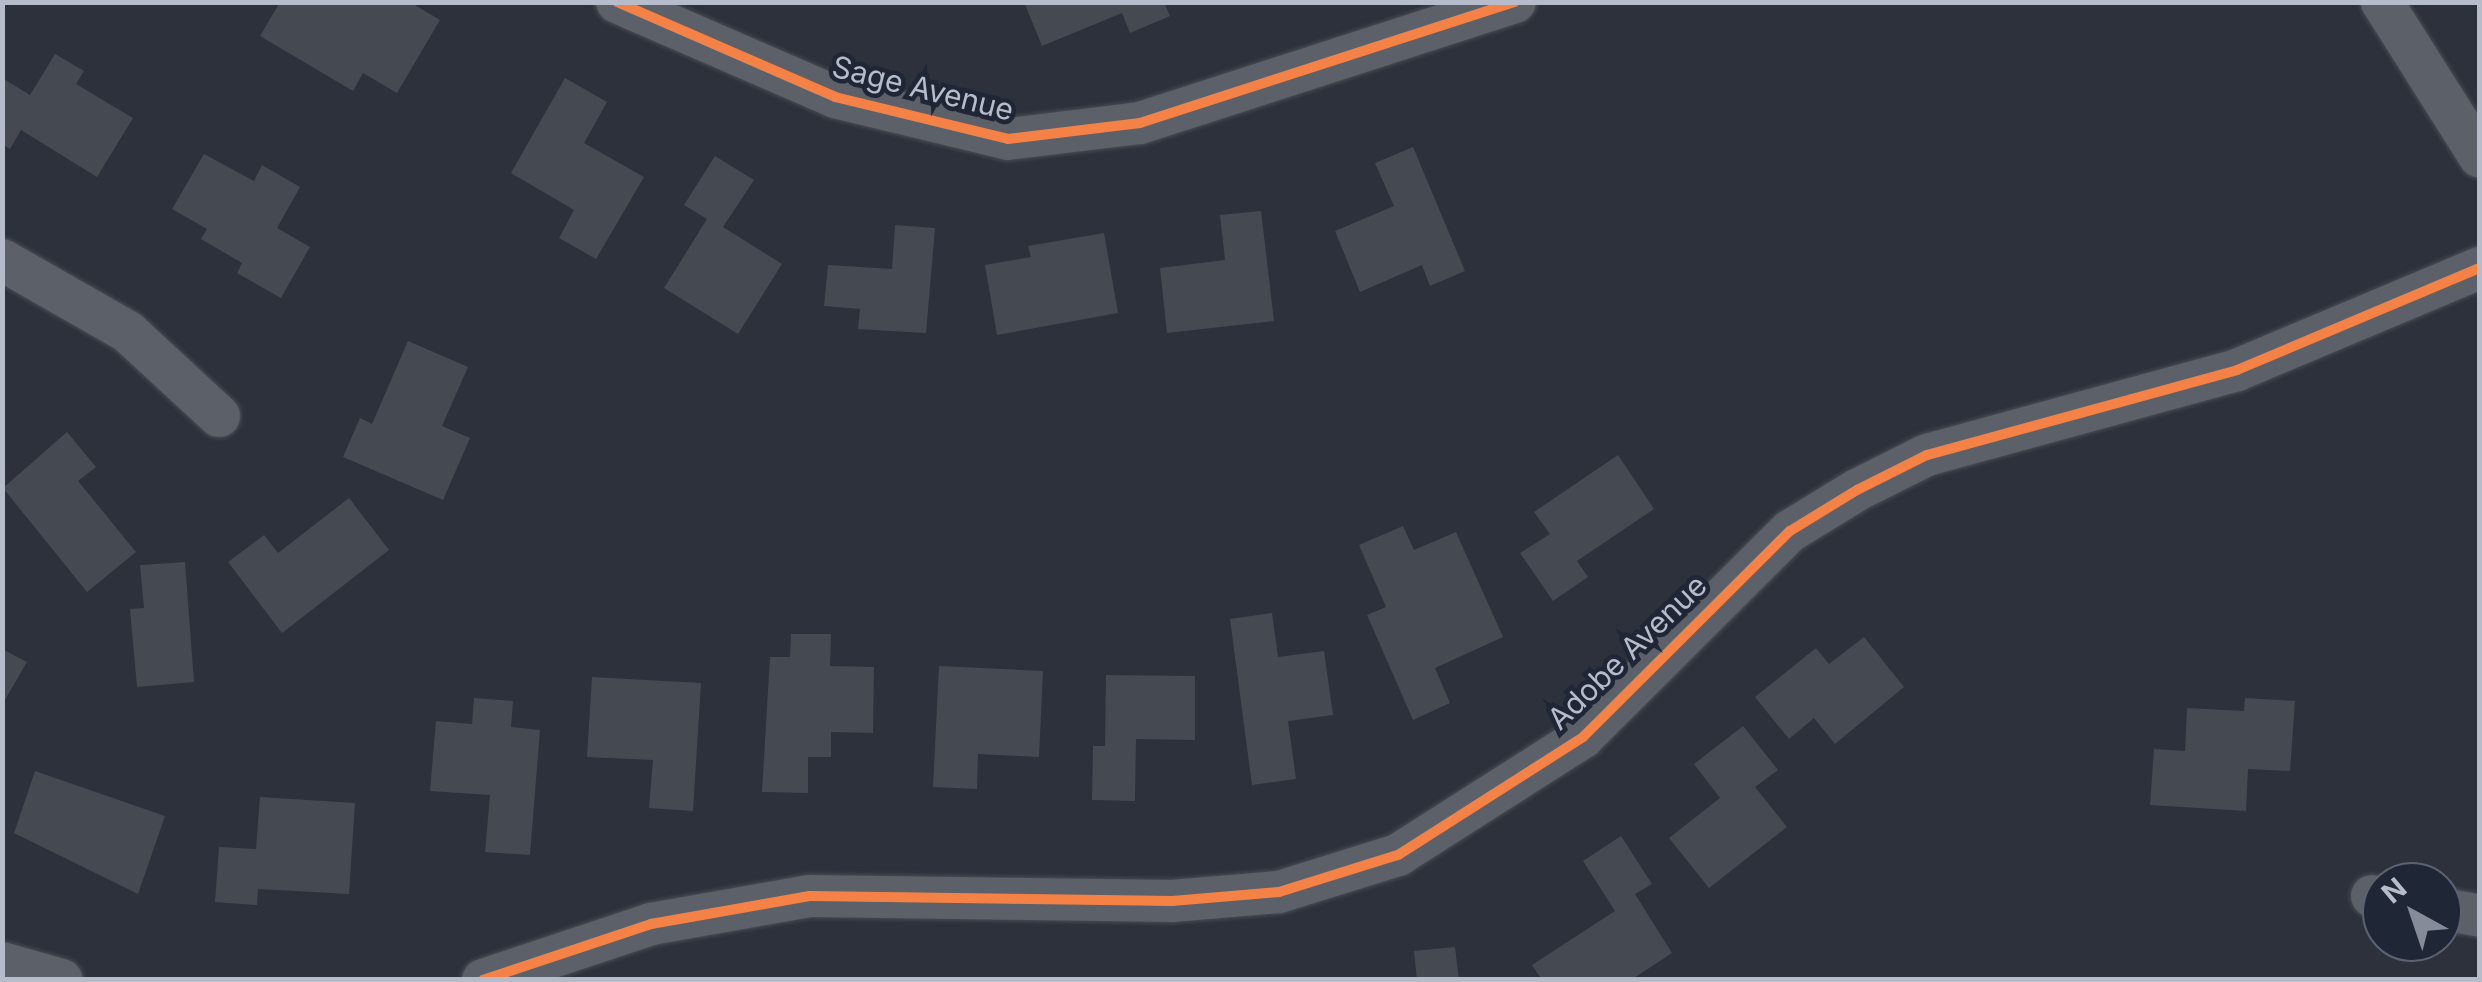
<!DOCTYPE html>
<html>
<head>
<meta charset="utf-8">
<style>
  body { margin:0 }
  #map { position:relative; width:2482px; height:982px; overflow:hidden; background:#2c313b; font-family:Inter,sans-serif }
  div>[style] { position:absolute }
  .building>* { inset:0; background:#454952 }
  .roads { filter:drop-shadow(0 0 2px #484c54) drop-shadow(0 0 2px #484c54) }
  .minor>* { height:42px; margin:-21px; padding:0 21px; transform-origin:21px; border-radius:21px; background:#5c6068 }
  .cycleway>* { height:10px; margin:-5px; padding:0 5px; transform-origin:5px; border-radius:5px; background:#f48246 }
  span { translate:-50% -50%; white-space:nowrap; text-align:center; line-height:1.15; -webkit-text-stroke:9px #1f2636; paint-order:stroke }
  .street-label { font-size:30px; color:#b7bccb }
  .frame { position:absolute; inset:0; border:5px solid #b7bccb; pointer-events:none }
  .north { position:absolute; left:2362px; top:862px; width:100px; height:100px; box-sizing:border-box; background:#1f2636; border:2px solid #5c6272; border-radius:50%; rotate:320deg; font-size:28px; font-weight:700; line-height:40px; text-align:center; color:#b7bccb }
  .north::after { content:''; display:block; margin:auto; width:35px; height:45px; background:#868b99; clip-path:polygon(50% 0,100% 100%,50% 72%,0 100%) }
</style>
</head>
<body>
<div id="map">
  <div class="building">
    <i style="clip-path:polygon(280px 2px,410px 2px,440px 20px,397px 93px,363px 73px,353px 91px,260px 36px)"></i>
    <i style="clip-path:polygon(1024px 2px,1164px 2px,1170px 16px,1130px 33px,1122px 13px,1042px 46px)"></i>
    <i style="clip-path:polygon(55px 54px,84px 71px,76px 84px,133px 118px,97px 177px,21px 130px,10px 149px,2px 144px,2px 78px,30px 95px)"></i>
    <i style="clip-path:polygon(565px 78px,607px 102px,584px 143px,644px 177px,596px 259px,559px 238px,574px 210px,511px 173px)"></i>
    <i style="clip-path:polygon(1413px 147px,1465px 271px,1430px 286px,1422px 265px,1360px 292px,1335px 231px,1394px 206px,1375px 163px)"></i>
    <i style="clip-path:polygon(204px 154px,254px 181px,262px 165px,300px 187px,277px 228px,310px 247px,281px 298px,237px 273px,242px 263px,201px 239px,207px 229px,172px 209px)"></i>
    <i style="clip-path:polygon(715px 156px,754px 180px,723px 227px,782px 264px,738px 334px,664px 288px,707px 219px,684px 205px)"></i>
    <i style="clip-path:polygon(1261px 211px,1274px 321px,1167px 333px,1160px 268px,1225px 260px,1220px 215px)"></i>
    <i style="clip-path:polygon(895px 225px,935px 228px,926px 333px,858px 329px,860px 309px,824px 306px,828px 265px,892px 269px)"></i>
    <i style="clip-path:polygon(1104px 233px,1118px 313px,997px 335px,985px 265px,1031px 257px,1028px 246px)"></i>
    <i style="clip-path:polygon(408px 341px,468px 367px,442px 426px,470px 438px,443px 500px,343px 457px,360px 418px,372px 424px)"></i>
    <i style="clip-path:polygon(67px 432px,96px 467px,78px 481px,136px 552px,87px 592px,3px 488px)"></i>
    <i style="clip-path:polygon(1618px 455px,1654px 509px,1577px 561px,1588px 577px,1553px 601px,1520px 553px,1550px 534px,1534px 512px)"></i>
    <i style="clip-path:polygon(349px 498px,389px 550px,282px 633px,228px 562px,264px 535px,278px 553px)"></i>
    <i style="clip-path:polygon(1403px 526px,1414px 550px,1456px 532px,1503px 637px,1435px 668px,1450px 703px,1413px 720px,1367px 615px,1386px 607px,1359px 545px)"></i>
    <i style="clip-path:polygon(185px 562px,194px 682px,137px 687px,130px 609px,144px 608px,140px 565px)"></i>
    <i style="clip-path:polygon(1272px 613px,1278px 657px,1324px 651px,1333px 715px,1288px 721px,1296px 779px,1252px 785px,1230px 619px)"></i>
    <i style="clip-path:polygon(791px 634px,831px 634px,830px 666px,874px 667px,873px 733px,831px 732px,831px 757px,808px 757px,808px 793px,762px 792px,770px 657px,790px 657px)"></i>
    <i style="clip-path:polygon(1864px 637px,1904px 687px,1835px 744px,1814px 718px,1789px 739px,1755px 697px,1816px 648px,1829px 664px)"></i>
    <i style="clip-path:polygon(2px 649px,27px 662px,2px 705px)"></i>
    <i style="clip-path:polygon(939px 666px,1043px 671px,1039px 757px,978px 754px,977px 789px,933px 787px)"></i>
    <i style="clip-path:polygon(1106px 675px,1195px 676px,1195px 740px,1136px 739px,1135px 801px,1092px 800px,1093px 746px,1105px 746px)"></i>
    <i style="clip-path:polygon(592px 677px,701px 683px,693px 811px,649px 808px,653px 760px,587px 757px)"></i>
    <i style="clip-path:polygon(474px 698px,513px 701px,511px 727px,540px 730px,530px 855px,485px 852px,490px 795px,430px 791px,436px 721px,472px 724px)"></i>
    <i style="clip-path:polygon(2245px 698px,2295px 701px,2290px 771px,2248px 769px,2246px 811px,2150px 805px,2154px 749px,2185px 751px,2187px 708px,2244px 711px)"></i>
    <i style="clip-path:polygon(1743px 726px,1778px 770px,1755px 787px,1787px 827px,1709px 888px,1669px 838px,1720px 798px,1694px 764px)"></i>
    <i style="clip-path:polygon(35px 771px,165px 816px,138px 894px,14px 833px)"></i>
    <i style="clip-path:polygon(260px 797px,355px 803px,349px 894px,258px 889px,257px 905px,215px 902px,219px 847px,256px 849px)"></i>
    <i style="clip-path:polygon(1621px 836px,1652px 884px,1635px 894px,1672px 953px,1631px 980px,1542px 980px,1532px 965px,1615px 911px,1583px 861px)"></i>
    <i style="clip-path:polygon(1455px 947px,1459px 980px,1417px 980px,1414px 951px)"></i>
  </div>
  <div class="roads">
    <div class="minor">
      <i style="left:617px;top:2px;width:238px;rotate:23.5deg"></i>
      <i style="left:835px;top:97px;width:178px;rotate:13.6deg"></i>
      <i style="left:1008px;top:139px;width:133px;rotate:-6.9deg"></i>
      <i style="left:1140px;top:123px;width:394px;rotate:-17.9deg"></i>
      <i style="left:2382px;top:2px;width:183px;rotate:57.7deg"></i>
      <i style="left:2px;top:260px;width:145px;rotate:29.7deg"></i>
      <i style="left:128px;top:332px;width:124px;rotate:42.7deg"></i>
      <i style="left:2372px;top:896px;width:10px;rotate:11deg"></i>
      <i style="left:2442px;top:909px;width:39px;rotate:10deg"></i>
      <i style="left:2px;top:963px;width:62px;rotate:15.8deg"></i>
      <i style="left:483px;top:980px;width:177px;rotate:-18.4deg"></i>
      <i style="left:651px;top:924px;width:161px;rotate:-10deg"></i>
      <i style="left:810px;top:896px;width:362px;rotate:0.8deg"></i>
      <i style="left:1172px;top:901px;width:107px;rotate:-4.8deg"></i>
      <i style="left:1279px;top:892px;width:125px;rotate:-17.3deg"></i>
      <i style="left:1398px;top:855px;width:219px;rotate:-32.5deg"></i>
      <i style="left:1583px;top:737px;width:292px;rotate:-44.9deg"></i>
      <i style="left:1790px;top:531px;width:79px;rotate:-31.5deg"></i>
      <i style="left:1857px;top:490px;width:78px;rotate:-26.6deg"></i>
      <i style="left:1927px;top:455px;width:321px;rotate:-15.3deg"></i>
      <i style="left:2237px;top:370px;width:264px;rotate:-22.8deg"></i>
    </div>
  </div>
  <div class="cycleway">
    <i style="left:617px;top:2px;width:238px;rotate:23.5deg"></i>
    <i style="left:835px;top:97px;width:178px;rotate:13.6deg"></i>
    <i style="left:1008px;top:139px;width:133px;rotate:-6.9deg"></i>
    <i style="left:1140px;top:123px;width:394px;rotate:-17.9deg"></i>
    <i style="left:483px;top:980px;width:177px;rotate:-18.4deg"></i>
    <i style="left:651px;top:924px;width:161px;rotate:-10deg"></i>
    <i style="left:810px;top:896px;width:362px;rotate:0.8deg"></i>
    <i style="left:1172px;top:901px;width:107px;rotate:-4.8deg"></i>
    <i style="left:1279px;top:892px;width:125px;rotate:-17.3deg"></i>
    <i style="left:1398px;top:855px;width:219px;rotate:-32.5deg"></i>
    <i style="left:1583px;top:737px;width:292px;rotate:-44.9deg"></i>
    <i style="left:1790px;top:531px;width:79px;rotate:-31.5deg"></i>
    <i style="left:1857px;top:490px;width:78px;rotate:-26.6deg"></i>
    <i style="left:1927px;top:455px;width:321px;rotate:-15.3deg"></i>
    <i style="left:2237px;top:370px;width:264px;rotate:-22.8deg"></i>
  </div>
  <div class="street-label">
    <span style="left:923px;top:88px;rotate:14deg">Sage Avenue</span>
    <span style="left:1627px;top:652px;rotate:-44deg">Adobe Avenue</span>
  </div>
  <div class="frame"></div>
  <div class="north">N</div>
</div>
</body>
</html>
